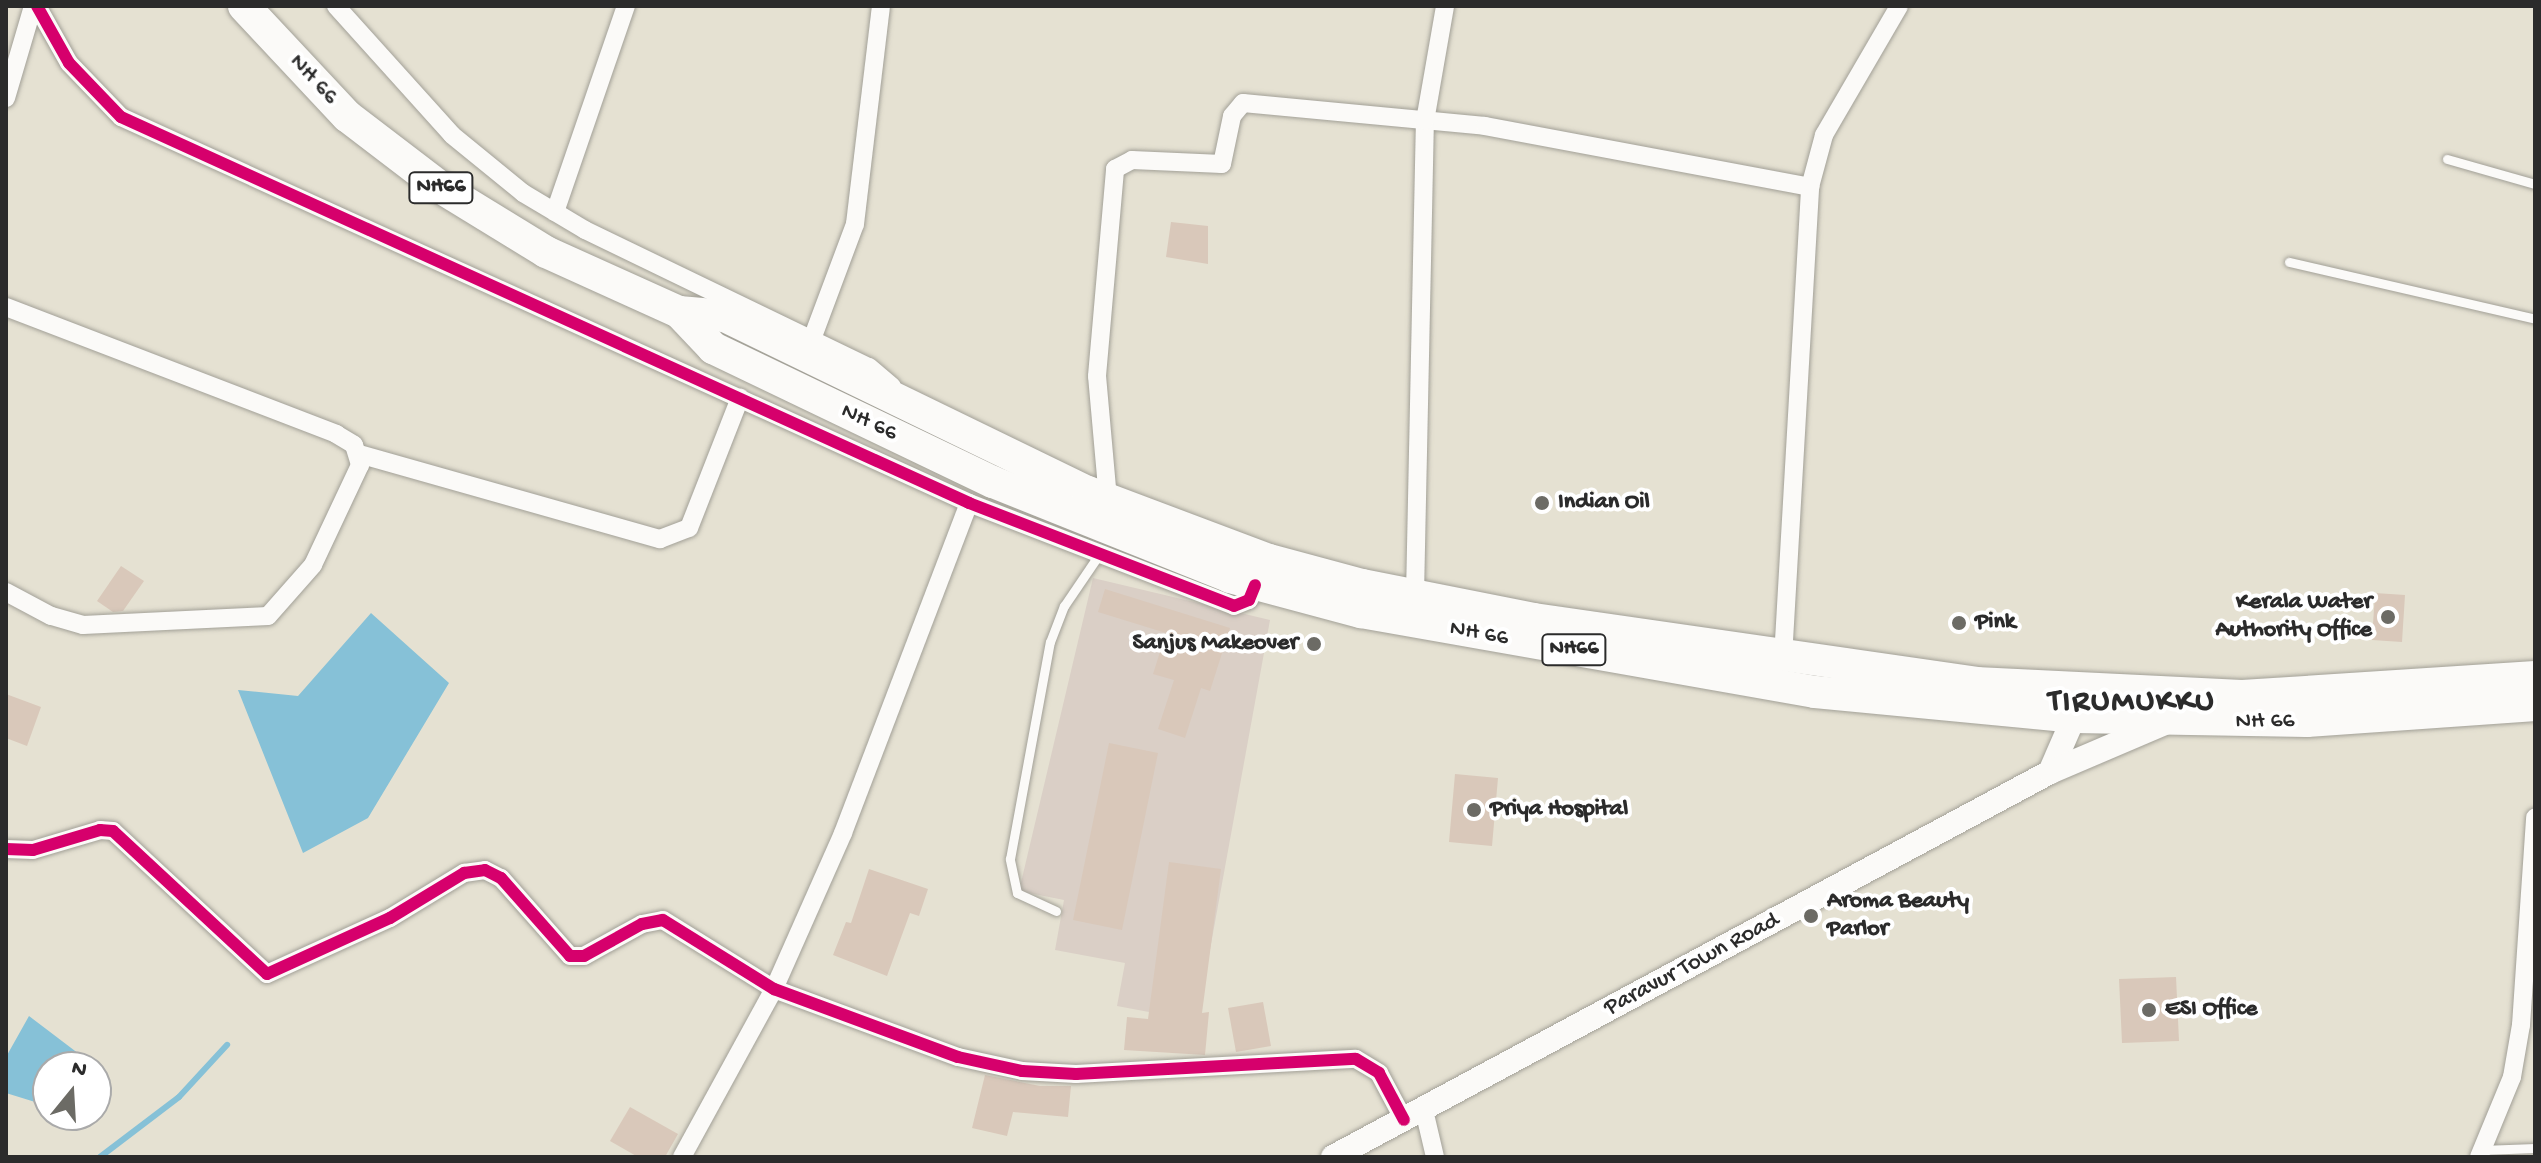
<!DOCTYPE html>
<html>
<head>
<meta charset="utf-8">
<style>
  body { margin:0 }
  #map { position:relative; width:2541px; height:1163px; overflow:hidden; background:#e5e1d2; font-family:"Gochi Hand",sans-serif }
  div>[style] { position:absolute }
  .industrial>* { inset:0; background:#dacfc6 }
  .water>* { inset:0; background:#86c1d7 }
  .stream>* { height:6px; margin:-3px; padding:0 3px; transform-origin:3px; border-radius:3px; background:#86c1d7 }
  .building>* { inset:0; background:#d9c8ba }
  .roads { filter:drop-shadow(0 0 2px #a2a097) drop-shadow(0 0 2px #a2a097) }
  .lane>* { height:9px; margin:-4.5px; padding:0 4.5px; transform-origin:4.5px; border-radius:4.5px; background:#fbfaf8 }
  .street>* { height:18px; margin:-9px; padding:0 9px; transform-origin:9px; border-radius:9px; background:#fbfaf8 }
  .secondary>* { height:24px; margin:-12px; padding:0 12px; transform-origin:12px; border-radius:12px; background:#fbfaf8 }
  .highway>* { height:32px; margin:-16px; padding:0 16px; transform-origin:16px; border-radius:16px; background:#fbfaf8 }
  .cycleway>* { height:12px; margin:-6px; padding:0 6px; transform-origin:6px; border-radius:6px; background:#d6006c }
  .dots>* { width:22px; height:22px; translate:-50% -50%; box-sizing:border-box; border:4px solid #fff; border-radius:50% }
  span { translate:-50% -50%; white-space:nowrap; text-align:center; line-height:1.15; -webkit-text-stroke:8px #fff; paint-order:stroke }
  .shield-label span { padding:2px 6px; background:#fff; border:2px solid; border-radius:6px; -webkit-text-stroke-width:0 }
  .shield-label { font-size:22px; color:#2b2b2b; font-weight:700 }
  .street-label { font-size:24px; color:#2b2b2b }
  .poi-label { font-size:24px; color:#2b2b2b; font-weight:700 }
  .left { translate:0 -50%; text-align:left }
  .right { translate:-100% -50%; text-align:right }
  .district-label { font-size:32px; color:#2b2b2b; font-weight:700; letter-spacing:2px }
  .frame { position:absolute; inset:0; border:8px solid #2b2b2b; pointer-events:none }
  .north { position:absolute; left:32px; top:1051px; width:80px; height:80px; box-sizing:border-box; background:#fff; border:2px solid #aaa; border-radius:50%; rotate:18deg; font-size:22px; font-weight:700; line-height:32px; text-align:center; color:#2b2b2b }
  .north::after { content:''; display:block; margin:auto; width:28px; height:36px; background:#6c6b65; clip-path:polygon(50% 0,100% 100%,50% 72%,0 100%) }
</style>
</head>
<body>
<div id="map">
  <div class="industrial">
    <i style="clip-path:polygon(1093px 578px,1270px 620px,1197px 1021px,1117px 1006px,1125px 963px,1055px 950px,1064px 900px,1019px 891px)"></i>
  </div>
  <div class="water">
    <i style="clip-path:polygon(371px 613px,449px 683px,368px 818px,303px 853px,238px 690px,298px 696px)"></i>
    <i style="clip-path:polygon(29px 1016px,83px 1057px,86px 1067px,48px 1067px,48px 1106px,6px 1093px,6px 1057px)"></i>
  </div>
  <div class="stream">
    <i style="left:100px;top:1157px;width:99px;rotate:-37.2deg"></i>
    <i style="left:179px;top:1097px;width:71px;rotate:-47.3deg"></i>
  </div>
  <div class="building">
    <i style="clip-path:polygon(1171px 222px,1208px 226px,1208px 264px,1166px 257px)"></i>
    <i style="clip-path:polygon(121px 566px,144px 581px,123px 611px,113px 612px,97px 601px)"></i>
    <i style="clip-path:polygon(1105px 589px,1230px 628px,1210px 691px,1201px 688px,1185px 738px,1158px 729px,1174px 680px,1153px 674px,1166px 633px,1098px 612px)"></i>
    <i style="clip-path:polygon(2375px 593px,2405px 595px,2402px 642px,2372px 640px)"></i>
    <i style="clip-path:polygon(6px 694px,41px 707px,27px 746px,6px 738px)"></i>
    <i style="clip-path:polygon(1109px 743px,1158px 753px,1122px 930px,1073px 920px)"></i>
    <i style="clip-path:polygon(1455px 774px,1498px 778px,1492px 846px,1449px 842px)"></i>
    <i style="clip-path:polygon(1169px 862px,1221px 869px,1202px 1013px,1209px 1012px,1205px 1055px,1124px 1050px,1127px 1017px,1148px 1019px)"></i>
    <i style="clip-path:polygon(869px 869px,928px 889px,919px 916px,910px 913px,887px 976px,833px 955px,846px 922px,851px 923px)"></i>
    <i style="clip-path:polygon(2176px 977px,2179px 1041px,2122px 1043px,2119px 979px)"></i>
    <i style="clip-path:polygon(1263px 1002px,1271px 1046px,1236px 1052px,1228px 1008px)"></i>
    <i style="clip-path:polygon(985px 1075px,1040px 1086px,1071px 1086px,1068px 1117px,1013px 1112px,1007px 1136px,972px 1128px)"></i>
    <i style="clip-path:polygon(630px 1107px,678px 1134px,665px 1157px,638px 1157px,610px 1141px)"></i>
  </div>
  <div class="roads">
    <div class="lane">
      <i style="left:2447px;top:159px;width:91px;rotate:15.9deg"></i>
      <i style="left:2289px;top:262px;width:253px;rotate:13deg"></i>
      <i style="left:1056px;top:911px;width:43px;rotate:-155.2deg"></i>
      <i style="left:1017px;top:893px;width:35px;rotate:-102deg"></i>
      <i style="left:1010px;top:859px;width:221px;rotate:-79.6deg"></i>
      <i style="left:1050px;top:642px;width:39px;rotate:-69deg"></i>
      <i style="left:1064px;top:606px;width:60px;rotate:-55.8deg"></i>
      <i style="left:2482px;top:1150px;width:53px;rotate:-2.2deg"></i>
    </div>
    <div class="street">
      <i style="left:37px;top:6px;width:65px;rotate:60.7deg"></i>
      <i style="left:69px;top:63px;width:75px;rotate:46.1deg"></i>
      <i style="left:121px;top:117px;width:932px;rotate:24.47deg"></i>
      <i style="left:969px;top:503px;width:284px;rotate:21.2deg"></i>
      <i style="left:1234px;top:606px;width:16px;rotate:-22deg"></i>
      <i style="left:1249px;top:600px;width:16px;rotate:-68deg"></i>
      <i style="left:336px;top:6px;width:173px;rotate:48deg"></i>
      <i style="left:452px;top:135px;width:92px;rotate:39.2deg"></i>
      <i style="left:523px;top:193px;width:72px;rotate:30.8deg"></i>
      <i style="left:585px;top:230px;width:315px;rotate:25.8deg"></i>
      <i style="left:869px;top:367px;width:30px;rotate:40deg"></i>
      <i style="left:6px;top:98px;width:96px;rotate:-73.6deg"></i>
      <i style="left:555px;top:212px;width:218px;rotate:-71deg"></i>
      <i style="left:6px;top:307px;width:354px;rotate:21deg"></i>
      <i style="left:336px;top:434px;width:21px;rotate:31deg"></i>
      <i style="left:354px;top:445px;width:21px;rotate:73deg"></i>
      <i style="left:360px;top:465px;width:110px;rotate:115.2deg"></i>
      <i style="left:313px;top:565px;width:68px;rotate:131.4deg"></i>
      <i style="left:268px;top:616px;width:185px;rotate:177.2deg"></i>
      <i style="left:83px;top:625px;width:33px;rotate:-164deg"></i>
      <i style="left:51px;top:616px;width:51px;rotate:-151.9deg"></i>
      <i style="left:812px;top:339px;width:123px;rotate:-69.5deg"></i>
      <i style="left:855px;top:224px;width:220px;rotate:-83.2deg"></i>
      <i style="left:359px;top:454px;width:313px;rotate:15.8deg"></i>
      <i style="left:660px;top:539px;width:31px;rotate:-21deg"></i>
      <i style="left:689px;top:528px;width:140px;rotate:-68.6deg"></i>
      <i style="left:1108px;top:499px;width:123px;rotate:-95.1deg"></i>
      <i style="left:1097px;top:376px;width:208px;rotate:-85deg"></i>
      <i style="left:1115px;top:169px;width:19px;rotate:-28deg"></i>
      <i style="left:1132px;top:160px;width:90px;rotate:2.5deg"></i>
      <i style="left:1222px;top:164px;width:49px;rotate:-78.2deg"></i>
      <i style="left:1232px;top:116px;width:17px;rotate:-50deg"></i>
      <i style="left:1243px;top:103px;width:243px;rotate:5.4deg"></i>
      <i style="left:1485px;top:126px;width:331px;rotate:10.6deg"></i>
      <i style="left:1415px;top:595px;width:474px;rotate:-88.8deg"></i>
      <i style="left:1425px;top:121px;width:117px;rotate:-80.1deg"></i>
      <i style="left:1783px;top:658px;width:472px;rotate:-86.7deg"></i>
      <i style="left:1810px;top:187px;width:54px;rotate:-74.9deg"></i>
      <i style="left:1824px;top:135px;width:149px;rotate:-59.8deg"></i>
      <i style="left:6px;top:849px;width:27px;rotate:2deg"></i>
      <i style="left:33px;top:850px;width:70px;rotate:-16.6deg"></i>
      <i style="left:100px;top:830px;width:13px;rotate:4deg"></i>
      <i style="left:113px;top:831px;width:210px;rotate:42.9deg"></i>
      <i style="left:267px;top:974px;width:135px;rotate:-24.5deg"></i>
      <i style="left:390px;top:918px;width:87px;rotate:-31.3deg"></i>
      <i style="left:464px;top:873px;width:21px;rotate:-8deg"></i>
      <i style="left:485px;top:870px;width:18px;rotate:27deg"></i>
      <i style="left:501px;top:878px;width:104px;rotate:48.5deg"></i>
      <i style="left:570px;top:956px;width:14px"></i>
      <i style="left:584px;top:956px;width:66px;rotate:-28.9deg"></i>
      <i style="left:642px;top:924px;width:21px;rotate:-11deg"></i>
      <i style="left:663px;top:920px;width:131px;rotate:31.9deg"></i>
      <i style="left:774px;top:989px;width:196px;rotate:20.3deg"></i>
      <i style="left:958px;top:1057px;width:66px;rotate:12.3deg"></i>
      <i style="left:1022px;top:1071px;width:54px;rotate:3.2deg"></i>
      <i style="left:1076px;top:1074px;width:280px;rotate:-3.1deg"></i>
      <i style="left:1356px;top:1059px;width:27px;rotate:31deg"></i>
      <i style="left:1379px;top:1073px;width:53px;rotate:62deg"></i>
      <i style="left:1424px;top:1110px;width:48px;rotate:76.8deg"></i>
      <i style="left:682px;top:1157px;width:192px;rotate:-61.3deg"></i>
      <i style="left:774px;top:989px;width:171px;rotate:-66.1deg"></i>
      <i style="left:843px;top:833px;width:353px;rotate:-69.1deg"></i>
      <i style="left:2479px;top:1157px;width:87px;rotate:-67.6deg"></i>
      <i style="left:2512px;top:1077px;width:53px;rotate:-80.2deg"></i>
      <i style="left:2521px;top:1025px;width:208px;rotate:-86.1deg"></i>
    </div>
    <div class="secondary">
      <i style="left:2050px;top:772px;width:60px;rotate:-66.4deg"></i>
      <i style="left:1333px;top:1157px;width:814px;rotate:-28.23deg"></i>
      <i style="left:2050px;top:772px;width:125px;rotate:-23.1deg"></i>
    </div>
    <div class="highway">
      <i style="left:244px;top:6px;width:151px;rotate:46.9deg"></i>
      <i style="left:347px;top:116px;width:117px;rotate:37.4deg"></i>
      <i style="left:440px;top:187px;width:124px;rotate:31.5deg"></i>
      <i style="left:546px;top:252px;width:146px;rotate:24.3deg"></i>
      <i style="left:679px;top:312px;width:46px;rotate:5deg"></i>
      <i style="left:725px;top:316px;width:403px;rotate:25.9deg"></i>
      <i style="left:1088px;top:492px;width:193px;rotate:20.6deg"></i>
      <i style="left:1269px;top:560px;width:96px;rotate:15deg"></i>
      <i style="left:1362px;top:585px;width:175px;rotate:11.2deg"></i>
      <i style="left:1534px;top:619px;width:447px;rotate:8.2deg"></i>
      <i style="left:1976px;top:683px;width:266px;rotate:2.8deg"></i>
      <i style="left:2242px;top:696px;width:294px;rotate:-3.7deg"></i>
      <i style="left:679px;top:312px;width:50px;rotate:46.6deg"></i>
      <i style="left:713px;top:348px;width:310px;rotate:25.6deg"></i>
      <i style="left:993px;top:482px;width:255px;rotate:21.8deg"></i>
      <i style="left:1230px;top:577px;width:136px;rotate:15deg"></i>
      <i style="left:1361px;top:612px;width:461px;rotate:10deg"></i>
      <i style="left:1815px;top:692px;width:260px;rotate:5.5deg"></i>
      <i style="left:2074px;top:717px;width:233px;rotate:1deg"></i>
      <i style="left:2307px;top:721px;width:229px;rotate:-4deg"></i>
    </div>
  </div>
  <div class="cycleway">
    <i style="left:37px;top:6px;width:65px;rotate:60.7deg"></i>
    <i style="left:69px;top:63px;width:75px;rotate:46.1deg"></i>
    <i style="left:121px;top:117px;width:932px;rotate:24.47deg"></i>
    <i style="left:969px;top:503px;width:284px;rotate:21.2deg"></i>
    <i style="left:1234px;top:606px;width:16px;rotate:-22deg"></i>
    <i style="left:1249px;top:600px;width:16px;rotate:-68deg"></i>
    <i style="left:6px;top:849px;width:27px;rotate:2deg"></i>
    <i style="left:33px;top:850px;width:70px;rotate:-16.6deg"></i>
    <i style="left:100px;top:830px;width:13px;rotate:4deg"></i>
    <i style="left:113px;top:831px;width:210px;rotate:42.9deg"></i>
    <i style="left:267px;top:974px;width:135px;rotate:-24.5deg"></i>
    <i style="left:390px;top:918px;width:87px;rotate:-31.3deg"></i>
    <i style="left:464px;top:873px;width:21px;rotate:-8deg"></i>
    <i style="left:485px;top:870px;width:18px;rotate:27deg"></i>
    <i style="left:501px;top:878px;width:104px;rotate:48.5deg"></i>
    <i style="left:570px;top:956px;width:14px"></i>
    <i style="left:584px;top:956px;width:66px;rotate:-28.9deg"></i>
    <i style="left:642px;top:924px;width:21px;rotate:-11deg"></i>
    <i style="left:663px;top:920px;width:131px;rotate:31.9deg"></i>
    <i style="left:774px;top:989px;width:196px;rotate:20.3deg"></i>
    <i style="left:958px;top:1057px;width:66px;rotate:12.3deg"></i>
    <i style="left:1022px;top:1071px;width:54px;rotate:3.2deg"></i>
    <i style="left:1076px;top:1074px;width:280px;rotate:-3.1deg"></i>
    <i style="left:1356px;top:1059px;width:27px;rotate:31deg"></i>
    <i style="left:1379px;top:1073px;width:53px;rotate:62deg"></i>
  </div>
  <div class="dots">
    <i style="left:1542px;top:503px;background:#6c6b65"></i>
    <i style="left:2388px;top:617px;background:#6c6b65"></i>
    <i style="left:1959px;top:623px;background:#6c6b65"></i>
    <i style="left:1314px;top:644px;background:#6c6b65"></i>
    <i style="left:1474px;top:810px;background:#6c6b65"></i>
    <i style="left:1811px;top:916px;background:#6c6b65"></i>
    <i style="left:2149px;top:1010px;background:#6c6b65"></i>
  </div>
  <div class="shield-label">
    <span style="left:441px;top:188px">NH66</span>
    <span style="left:1574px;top:650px">NH66</span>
  </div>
  <div class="street-label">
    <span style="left:313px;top:80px;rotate:47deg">NH 66</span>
    <span style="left:869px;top:423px;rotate:25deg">NH 66</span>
    <span style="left:1479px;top:634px;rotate:10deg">NH 66</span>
    <span style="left:2265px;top:722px;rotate:-1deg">NH 66</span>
    <span style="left:1692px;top:965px;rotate:-28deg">Paravur Town Road</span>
  </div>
  <div class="poi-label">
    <span class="left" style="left:1558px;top:503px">Indian Oil</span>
    <span class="right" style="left:2372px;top:617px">Kerala Water<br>Authority Office</span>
    <span class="left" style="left:1975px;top:623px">Pink</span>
    <span class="right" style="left:1298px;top:644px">Sanjus Makeover</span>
    <span class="left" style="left:1490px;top:810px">Priya Hospital</span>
    <span class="left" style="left:1827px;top:916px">Aroma Beauty<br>Parlor</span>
    <span class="left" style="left:2165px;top:1010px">ESI Office</span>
  </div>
  <div class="district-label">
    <span style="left:2132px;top:703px">TIRUMUKKU</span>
  </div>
  <div class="frame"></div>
  <div class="north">N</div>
</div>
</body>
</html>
